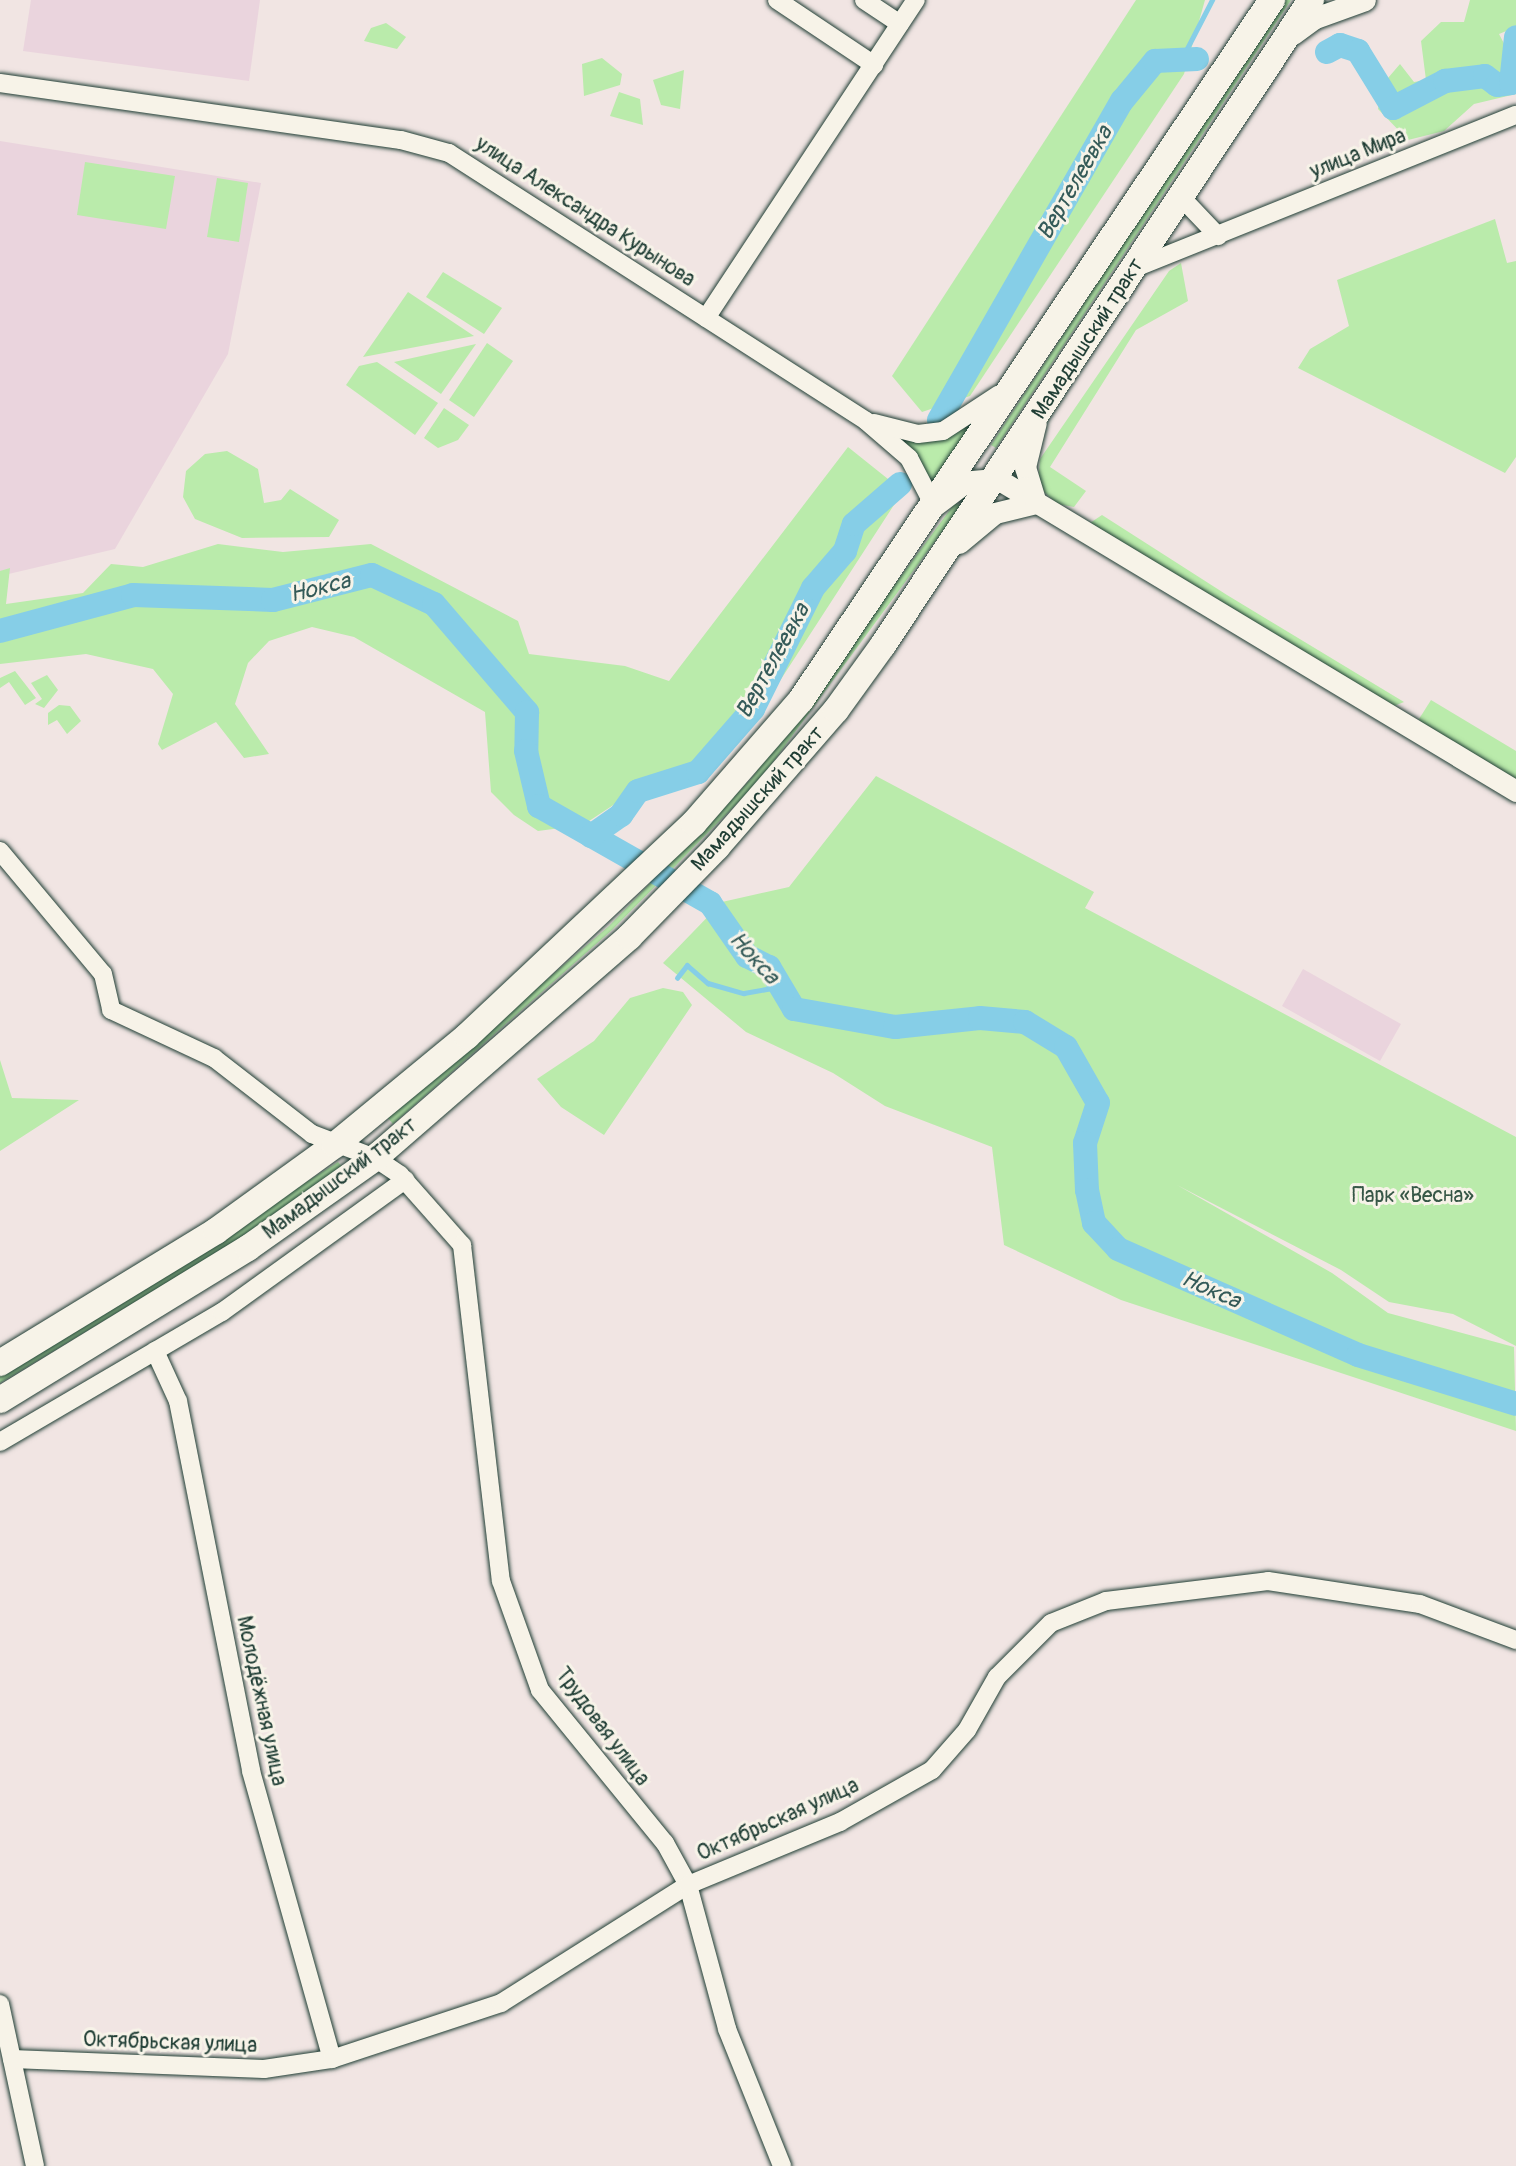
<!DOCTYPE html>
<html>
<head>
<meta charset="utf-8">
<style>
  body { margin:0 }
  #map { position:relative; width:1516px; height:2166px; overflow:hidden; background:#f1e5e3; font-family:Pangolin,sans-serif }
  div>[style] { position:absolute }
  .built>* { inset:0; background:#ead4dd }
  .green>* { inset:0; background:#baebab }
  .stream>* { height:4.5px; margin:-2.25px; padding:0 2.25px; transform-origin:2.25px; border-radius:2.25px; background:#86cee7 }
  .river>* { height:24px; margin:-12px; padding:0 12px; transform-origin:12px; border-radius:12px; background:#86cee7 }
  .roads { filter:drop-shadow(0 0 2px #1f3d34) drop-shadow(0 0 2px #1f3d34) }
  .minor>* { height:18px; margin:-9px; padding:0 9px; transform-origin:9px; border-radius:9px; background:#f7f3e8 }
  .tertiary>* { height:21px; margin:-10.5px; padding:0 10.5px; transform-origin:10.5px; border-radius:10.5px; background:#f7f3e8 }
  .primary>* { height:26px; margin:-13px; padding:0 13px; transform-origin:13px; border-radius:13px; background:#f7f3e8 }
  span { translate:-50% -50%; white-space:nowrap; text-align:center; line-height:1.15; -webkit-text-stroke:6px #f7f3e8; paint-order:stroke }
  .street-label { font-size:21px; color:#1f3d34 }
  .park-label { font-size:21px; color:#365746 }
  .water-label { font-size:23px; color:#345a58; font-style:italic }
</style>
</head>
<body>
<div id="map">
  <div class="built">
    <i style="clip-path:polygon(31px 0,260px 0,249px 81px,23px 51px)"></i>
    <i style="clip-path:polygon(0 141px,261px 183px,228px 354px,115px 549px,0 576px)"></i>
    <i style="clip-path:polygon(1303px 969px,1401px 1024px,1380px 1061px,1282px 1006px)"></i>
  </div>
  <div class="green">
    <i style="clip-path:polygon(1136px 0,1205px 0,1184px 74px,970px 396px,922px 412px,892px 376px)"></i>
    <i style="clip-path:polygon(1283px 0,1291px 0,996px 448px,991px 445px)"></i>
    <i style="clip-path:polygon(1470px 0,1516px 0,1516px 27px,1499px 34px,1508px 51px,1516px 50px,1516px 94px,1474px 104px,1444px 131px,1408px 140px,1378px 109px,1382px 85px,1400px 64px,1414px 82px,1426px 80px,1421px 41px,1441px 22px,1464px 22px)"></i>
    <i style="clip-path:polygon(386px 23px,406px 37px,397px 49px,364px 41px,371px 28px)"></i>
    <i style="clip-path:polygon(602px 58px,622px 74px,620px 85px,584px 96px,582px 64px)"></i>
    <i style="clip-path:polygon(684px 70px,680px 109px,661px 105px,653px 80px)"></i>
    <i style="clip-path:polygon(619px 92px,640px 99px,643px 125px,610px 116px)"></i>
    <i style="clip-path:polygon(85px 162px,175px 176px,166px 229px,77px 215px)"></i>
    <i style="clip-path:polygon(217px 178px,248px 183px,239px 242px,207px 237px)"></i>
    <i style="clip-path:polygon(1495px 219px,1507px 263px,1516px 261px,1516px 457px,1505px 473px,1298px 368px,1310px 349px,1349px 326px,1337px 280px)"></i>
    <i style="clip-path:polygon(1181px 263px,1188px 301px,1136px 330px,1050px 467px,1086px 491px,1074px 507px,1057px 504px,1038px 486px,1040px 459px,1169px 271px)"></i>
    <i style="clip-path:polygon(443px 272px,502px 308px,484px 334px,426px 297px)"></i>
    <i style="clip-path:polygon(408px 292px,474px 336px,363px 357px)"></i>
    <i style="clip-path:polygon(487px 343px,513px 361px,474px 417px,449px 400px)"></i>
    <i style="clip-path:polygon(476px 344px,441px 394px,394px 362px)"></i>
    <i style="clip-path:polygon(377px 362px,438px 403px,415px 435px,346px 385px,359px 366px)"></i>
    <i style="clip-path:polygon(444px 408px,469px 425px,458px 440px,438px 448px,424px 438px)"></i>
    <i style="clip-path:polygon(978px 417px,933px 488px,895px 440px,927px 441px)"></i>
    <i style="clip-path:polygon(848px 447px,903px 491px,759px 713px,686px 788px,624px 798px,583px 825px,538px 831px,514px 815px,491px 792px,485px 712px,354px 637px,312px 627px,269px 641px,248px 663px,235px 704px,269px 754px,244px 758px,216px 722px,162px 750px,158px 744px,173px 694px,153px 669px,86px 654px,0 664px,0 571px,10px 568px,6px 604px,83px 593px,111px 564px,143px 567px,218px 544px,283px 552px,371px 544px,518px 621px,529px 654px,625px 666px,669px 681px)"></i>
    <i style="clip-path:polygon(227px 451px,258px 469px,264px 503px,281px 500px,290px 489px,339px 520px,329px 537px,242px 538px,195px 519px,183px 497px,186px 471px,205px 454px)"></i>
    <i style="clip-path:polygon(955px 503px,961px 506px,759px 781px,612px 930px,393px 1124px,387px 1117px,609px 926px,751px 779px)"></i>
    <i style="clip-path:polygon(1102px 515px,1227px 595px,1404px 702px,1394px 706px,1090px 523px)"></i>
    <i style="clip-path:polygon(15px 671px,36px 698px,25px 705px,9px 682px,0 688px,0 678px)"></i>
    <i style="clip-path:polygon(47px 675px,58px 690px,44px 708px,35px 704px,42px 699px,31px 683px)"></i>
    <i style="clip-path:polygon(1431px 700px,1516px 751px,1516px 783px,1425px 728px,1419px 719px)"></i>
    <i style="clip-path:polygon(59px 705px,70px 706px,81px 721px,67px 734px,57px 720px,48px 725px,48px 713px)"></i>
    <i style="clip-path:polygon(876px 776px,1094px 892px,1085px 908px,1516px 1137px,1516px 1346px,1453px 1314px,1389px 1302px,1341px 1270px,1177px 1185px,1332px 1273px,1388px 1313px,1514px 1347px,1516px 1431px,1121px 1300px,1004px 1245px,992px 1147px,885px 1106px,833px 1073px,746px 1032px,663px 963px,722px 902px,789px 887px)"></i>
    <i style="clip-path:polygon(663px 988px,683px 992px,692px 1005px,604px 1135px,561px 1107px,537px 1079px,594px 1041px,630px 998px)"></i>
    <i style="clip-path:polygon(0 1060px,12px 1098px,79px 1100px,0 1151px)"></i>
    <i style="clip-path:polygon(338px 1162px,344px 1169px,238px 1240px,0 1383px,0 1374px)"></i>
  </div>
  <div class="stream">
    <i style="left:1181px;top:60px;width:68px;rotate:-62.7deg"></i>
    <i style="left:677px;top:978px;width:16px;rotate:-52deg"></i>
    <i style="left:687px;top:965px;width:28px;rotate:41deg"></i>
    <i style="left:708px;top:983px;width:37px;rotate:16deg"></i>
    <i style="left:744px;top:993px;width:35px;rotate:-10deg"></i>
  </div>
  <div class="river">
    <i style="left:1327px;top:52px;width:15px;rotate:-28deg"></i>
    <i style="left:1340px;top:45px;width:19px;rotate:18deg"></i>
    <i style="left:1358px;top:51px;width:67px;rotate:58.4deg"></i>
    <i style="left:1393px;top:108px;width:59px;rotate:-27.4deg"></i>
    <i style="left:1445px;top:81px;width:40px;rotate:-7.1deg"></i>
    <i style="left:1485px;top:76px;width:15px;rotate:37deg"></i>
    <i style="left:1497px;top:85px;width:14px;rotate:-8deg"></i>
    <i style="left:1511px;top:83px;width:46px;rotate:-83.8deg"></i>
    <i style="left:939px;top:420px;width:368px;rotate:-60.2deg"></i>
    <i style="left:1122px;top:101px;width:52px;rotate:-50.5deg"></i>
    <i style="left:1155px;top:61px;width:42px;rotate:-2.7deg"></i>
    <i style="left:0;top:631px;width:138px;rotate:-15.1deg"></i>
    <i style="left:133px;top:595px;width:140px;rotate:2deg"></i>
    <i style="left:273px;top:600px;width:102px;rotate:-14.2deg"></i>
    <i style="left:372px;top:575px;width:68px;rotate:25.1deg"></i>
    <i style="left:434px;top:604px;width:143px;rotate:49.3deg"></i>
    <i style="left:527px;top:712px;width:39px;rotate:91deg"></i>
    <i style="left:526px;top:751px;width:57px;rotate:76.7deg"></i>
    <i style="left:539px;top:806px;width:197px;rotate:29.6deg"></i>
    <i style="left:710px;top:903px;width:65px;rotate:55.1deg"></i>
    <i style="left:747px;top:956px;width:25px;rotate:27deg"></i>
    <i style="left:769px;top:967px;width:49px;rotate:59.2deg"></i>
    <i style="left:794px;top:1009px;width:103px;rotate:10.1deg"></i>
    <i style="left:895px;top:1027px;width:85px;rotate:-6deg"></i>
    <i style="left:980px;top:1018px;width:45px;rotate:5.1deg"></i>
    <i style="left:1025px;top:1022px;width:48px;rotate:31.4deg"></i>
    <i style="left:1066px;top:1047px;width:64px;rotate:60.3deg"></i>
    <i style="left:1098px;top:1103px;width:42px;rotate:108deg"></i>
    <i style="left:1085px;top:1143px;width:47px;rotate:87.6deg"></i>
    <i style="left:1087px;top:1190px;width:34px;rotate:78deg"></i>
    <i style="left:1094px;top:1223px;width:35px;rotate:47deg"></i>
    <i style="left:1118px;top:1249px;width:262px;rotate:23.8deg"></i>
    <i style="left:1358px;top:1355px;width:165px;rotate:17.2deg"></i>
    <i style="left:591px;top:836px;width:37px;rotate:-35deg"></i>
    <i style="left:621px;top:815px;width:29px;rotate:-55deg"></i>
    <i style="left:638px;top:791px;width:63px;rotate:-17.6deg"></i>
    <i style="left:698px;top:772px;width:84px;rotate:-48.9deg"></i>
    <i style="left:753px;top:709px;width:135px;rotate:-63.6deg"></i>
    <i style="left:813px;top:588px;width:49px;rotate:-49.1deg"></i>
    <i style="left:845px;top:551px;width:28px;rotate:-72deg"></i>
    <i style="left:854px;top:524px;width:61px;rotate:-41deg"></i>
  </div>
  <div class="roads">
    <div class="minor">
      <i style="left:777px;top:0;width:117px;rotate:33.8deg"></i>
      <i style="left:864px;top:0;width:43px;rotate:33.7deg"></i>
      <i style="left:0;top:83px;width:405px;rotate:8.1deg"></i>
      <i style="left:401px;top:140px;width:50px;rotate:15.2deg"></i>
      <i style="left:449px;top:153px;width:496px;rotate:32.7deg"></i>
      <i style="left:866px;top:421px;width:57px;rotate:40.7deg"></i>
      <i style="left:909px;top:458px;width:56px;rotate:62.5deg"></i>
      <i style="left:935px;top:508px;width:46px;rotate:-37.1deg"></i>
      <i style="left:972px;top:480px;width:24px;rotate:-5deg"></i>
      <i style="left:1181px;top:197px;width:54px;rotate:46.5deg"></i>
      <i style="left:1135px;top:268px;width:411px;rotate:-21.9deg"></i>
      <i style="left:706px;top:318px;width:381px;rotate:-56.6deg"></i>
      <i style="left:874px;top:423px;width:45px;rotate:14deg"></i>
      <i style="left:918px;top:434px;width:25px;rotate:-7deg"></i>
      <i style="left:943px;top:431px;width:66px;rotate:-33.2deg"></i>
      <i style="left:0;top:851px;width:160px;rotate:50.1deg"></i>
      <i style="left:103px;top:974px;width:37px;rotate:77deg"></i>
      <i style="left:111px;top:1010px;width:114px;rotate:25deg"></i>
      <i style="left:214px;top:1058px;width:124px;rotate:37.8deg"></i>
      <i style="left:312px;top:1134px;width:67px;rotate:20.9deg"></i>
      <i style="left:375px;top:1158px;width:30px;rotate:34deg"></i>
      <i style="left:400px;top:1175px;width:94px;rotate:48.5deg"></i>
      <i style="left:462px;top:1245px;width:338px;rotate:83.4deg"></i>
      <i style="left:501px;top:1581px;width:116px;rotate:70.3deg"></i>
      <i style="left:540px;top:1690px;width:198px;rotate:50.8deg"></i>
      <i style="left:665px;top:1843px;width:48px;rotate:61.3deg"></i>
      <i style="left:688px;top:1885px;width:149px;rotate:74.8deg"></i>
      <i style="left:727px;top:2029px;width:148px;rotate:68.1deg"></i>
      <i style="left:155px;top:1351px;width:55px;rotate:65.3deg"></i>
      <i style="left:178px;top:1401px;width:377px;rotate:78.8deg"></i>
      <i style="left:251px;top:1771px;width:299px;rotate:74.3deg"></i>
      <i style="left:0;top:1442px;width:257px;rotate:-30.4deg"></i>
      <i style="left:222px;top:1312px;width:226px;rotate:-35.8deg"></i>
      <i style="left:0;top:2004px;width:166px;rotate:77.8deg"></i>
      <i style="left:12px;top:2059px;width:252px;rotate:2.3deg"></i>
      <i style="left:264px;top:2069px;width:69px;rotate:-8.4deg"></i>
      <i style="left:332px;top:2059px;width:178px;rotate:-18.3deg"></i>
      <i style="left:501px;top:2003px;width:221px;rotate:-32.3deg"></i>
      <i style="left:688px;top:1885px;width:165px;rotate:-22.5deg"></i>
      <i style="left:840px;top:1822px;width:106px;rotate:-29.5deg"></i>
      <i style="left:932px;top:1770px;width:53px;rotate:-48.8deg"></i>
      <i style="left:967px;top:1730px;width:61px;rotate:-60.5deg"></i>
      <i style="left:997px;top:1677px;width:76px;rotate:-45deg"></i>
      <i style="left:1051px;top:1623px;width:59px;rotate:-21.8deg"></i>
      <i style="left:1106px;top:1601px;width:163px;rotate:-7deg"></i>
      <i style="left:1268px;top:1581px;width:154px;rotate:8.6deg"></i>
      <i style="left:1420px;top:1604px;width:103px;rotate:20.6deg"></i>
    </div>
    <div class="tertiary">
      <i style="left:1293px;top:34px;width:27px;rotate:-36deg"></i>
      <i style="left:1315px;top:18px;width:53px;rotate:-19.8deg"></i>
      <i style="left:996px;top:478px;width:607px;rotate:31.04deg"></i>
      <i style="left:959px;top:543px;width:47px;rotate:-39.8deg"></i>
      <i style="left:995px;top:513px;width:42px;rotate:-13.7deg"></i>
      <i style="left:1036px;top:503px;width:38px;rotate:-107deg"></i>
      <i style="left:1025px;top:467px;width:46px;rotate:-76.3deg"></i>
    </div>
    <div class="primary">
      <i style="left:0;top:1363px;width:253px;rotate:-31.4deg"></i>
      <i style="left:216px;top:1231px;width:147px;rotate:-35.9deg"></i>
      <i style="left:335px;top:1145px;width:171px;rotate:-39.5deg"></i>
      <i style="left:467px;top:1036px;width:311px;rotate:-43.2deg"></i>
      <i style="left:694px;top:823px;width:163px;rotate:-49deg"></i>
      <i style="left:801px;top:700px;width:844px;rotate:-56.07deg"></i>
      <i style="left:0;top:1400px;width:291px;rotate:-31.5deg"></i>
      <i style="left:248px;top:1248px;width:156px;rotate:-35.3deg"></i>
      <i style="left:375px;top:1158px;width:337px;rotate:-41deg"></i>
      <i style="left:629px;top:937px;width:126px;rotate:-45.6deg"></i>
      <i style="left:717px;top:847px;width:181px;rotate:-49deg"></i>
      <i style="left:836px;top:710px;width:80px;rotate:-54.1deg"></i>
      <i style="left:883px;top:645px;width:774px;rotate:-56.43deg"></i>
    </div>
  </div>
  <div class="street-label">
    <span style="left:1358px;top:154px;rotate:-22deg">улица Мира</span>
    <span style="left:585px;top:212px;rotate:33deg">улица Александра Курынова</span>
    <span style="left:1088px;top:339px;rotate:-57deg">Мамадышский тракт</span>
    <span style="left:758px;top:799px;rotate:-48deg">Мамадышский тракт</span>
    <span style="left:340px;top:1179px;rotate:-37deg">Мамадышский тракт</span>
    <span style="left:261px;top:1701px;rotate:78deg">Молодёжная улица</span>
    <span style="left:602px;top:1727px;rotate:53deg">Трудовая улица</span>
    <span style="left:778px;top:1820px;rotate:-24deg">Октябрьская улица</span>
    <span style="left:170px;top:2043px;rotate:2deg">Октябрьская улица</span>
  </div>
  <div class="park-label">
    <span style="left:1413px;top:1196px">Парк «Весна»</span>
  </div>
  <div class="water-label">
    <span style="left:1075px;top:183px;rotate:-60deg">Вертелеевка</span>
    <span style="left:320px;top:588px;rotate:-14deg">Нокса</span>
    <span style="left:773px;top:661px;rotate:-61deg">Вертелеевка</span>
    <span style="left:754px;top:958px;rotate:48deg">Нокса</span>
    <span style="left:1211px;top:1290px;rotate:24deg">Нокса</span>
  </div>
</div>
</body>
</html>
